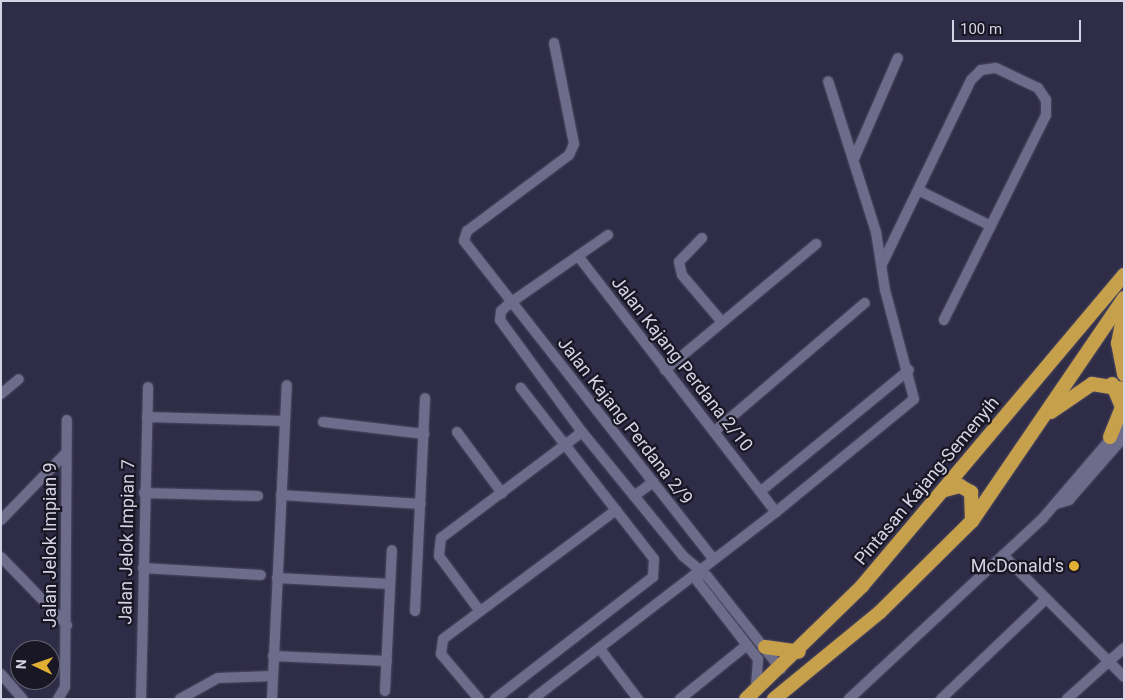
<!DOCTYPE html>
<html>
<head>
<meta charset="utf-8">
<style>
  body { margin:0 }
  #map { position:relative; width:1125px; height:700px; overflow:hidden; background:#2f2c47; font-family:Roboto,sans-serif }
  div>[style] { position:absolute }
  .roads { filter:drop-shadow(0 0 1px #4d4961) drop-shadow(0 0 1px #4d4961) }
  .minor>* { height:10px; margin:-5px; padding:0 5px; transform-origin:5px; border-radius:5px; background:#6e6c8b }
  .trunk>* { height:14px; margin:-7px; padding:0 7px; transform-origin:7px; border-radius:7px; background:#c6a04a }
  .dots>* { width:14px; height:14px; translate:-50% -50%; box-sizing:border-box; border:2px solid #181723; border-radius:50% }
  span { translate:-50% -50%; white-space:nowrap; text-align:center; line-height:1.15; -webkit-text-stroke:4.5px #181723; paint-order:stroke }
  .street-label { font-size:18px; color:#d4d3e5 }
  .poi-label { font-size:18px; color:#d4d3e5 }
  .right { translate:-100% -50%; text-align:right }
  .frame { position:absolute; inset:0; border:2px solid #d4d3e5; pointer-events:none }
  .north { position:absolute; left:10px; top:640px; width:50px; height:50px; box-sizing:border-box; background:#181723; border:1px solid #636271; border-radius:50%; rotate:273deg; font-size:14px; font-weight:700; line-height:20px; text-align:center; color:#d4d3e5 }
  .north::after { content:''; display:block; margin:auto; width:18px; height:22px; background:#e0af34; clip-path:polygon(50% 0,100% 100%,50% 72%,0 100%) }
  .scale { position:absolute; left:952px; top:20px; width:129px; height:22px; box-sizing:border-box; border:2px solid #d4d3e5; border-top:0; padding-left:6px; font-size:15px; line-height:18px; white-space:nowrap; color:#d4d3e5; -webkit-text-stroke:4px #181723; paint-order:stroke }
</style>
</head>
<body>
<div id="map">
  <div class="roads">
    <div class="minor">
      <i style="left:554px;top:43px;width:103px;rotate:78.8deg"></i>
      <i style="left:574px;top:144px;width:12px;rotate:114deg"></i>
      <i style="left:569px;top:155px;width:127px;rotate:143.3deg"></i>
      <i style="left:467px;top:231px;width:10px;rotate:107deg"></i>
      <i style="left:464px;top:241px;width:404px;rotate:51.9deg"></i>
      <i style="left:854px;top:159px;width:110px;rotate:-66.5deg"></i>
      <i style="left:920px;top:191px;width:79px;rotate:26.2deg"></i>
      <i style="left:608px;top:235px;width:119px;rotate:145.2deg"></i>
      <i style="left:510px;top:303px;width:12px;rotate:138deg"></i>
      <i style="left:501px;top:311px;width:9px;rotate:96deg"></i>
      <i style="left:500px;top:320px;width:139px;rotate:53.8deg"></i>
      <i style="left:582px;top:432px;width:160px;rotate:50.8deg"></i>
      <i style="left:683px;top:556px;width:31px;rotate:40deg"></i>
      <i style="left:707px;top:576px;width:119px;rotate:51.5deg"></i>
      <i style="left:702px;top:238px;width:33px;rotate:134deg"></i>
      <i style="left:679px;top:262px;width:13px;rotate:77deg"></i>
      <i style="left:682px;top:275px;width:62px;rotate:49.6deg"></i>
      <i style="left:578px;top:256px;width:324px;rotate:52.3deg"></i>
      <i style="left:883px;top:262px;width:202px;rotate:-64.2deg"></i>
      <i style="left:971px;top:80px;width:14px;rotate:-45deg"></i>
      <i style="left:981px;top:70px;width:15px;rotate:-8deg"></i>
      <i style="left:996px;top:68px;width:47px;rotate:25.5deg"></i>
      <i style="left:1038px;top:88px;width:14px;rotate:56deg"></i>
      <i style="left:1046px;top:100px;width:15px;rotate:90deg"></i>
      <i style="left:1046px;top:115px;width:229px;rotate:116.5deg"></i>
      <i style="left:665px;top:370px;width:197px;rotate:-39.8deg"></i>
      <i style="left:1px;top:394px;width:23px;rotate:-40deg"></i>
      <i style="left:147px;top:417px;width:138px;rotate:1.7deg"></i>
      <i style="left:323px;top:422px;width:102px;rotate:6.8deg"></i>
      <i style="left:715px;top:431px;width:197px;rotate:-40.5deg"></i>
      <i style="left:457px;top:432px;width:76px;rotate:53.6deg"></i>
      <i style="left:761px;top:491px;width:191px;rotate:-39.3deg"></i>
      <i style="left:144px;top:493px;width:114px;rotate:1.5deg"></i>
      <i style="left:281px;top:495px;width:140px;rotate:3.7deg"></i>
      <i style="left:634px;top:496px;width:24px;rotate:-36deg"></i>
      <i style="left:1056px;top:504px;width:14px;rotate:-17deg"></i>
      <i style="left:1069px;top:500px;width:84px;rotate:-48.9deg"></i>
      <i style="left:1px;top:520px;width:92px;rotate:-45.9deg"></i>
      <i style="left:1003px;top:555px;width:172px;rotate:45.2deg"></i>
      <i style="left:1px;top:557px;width:95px;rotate:45.9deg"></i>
      <i style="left:143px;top:568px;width:118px;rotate:3.4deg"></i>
      <i style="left:697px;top:572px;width:10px;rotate:84deg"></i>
      <i style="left:698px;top:582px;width:98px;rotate:52.1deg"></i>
      <i style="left:758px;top:659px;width:29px;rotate:94deg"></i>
      <i style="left:277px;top:578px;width:113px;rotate:3deg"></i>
      <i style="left:479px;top:610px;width:67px;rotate:-126.5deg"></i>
      <i style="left:439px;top:556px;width:18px;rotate:-84deg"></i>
      <i style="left:441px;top:538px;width:176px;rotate:-36.9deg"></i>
      <i style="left:415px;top:611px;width:213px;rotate:-87.3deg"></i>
      <i style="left:600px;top:649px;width:63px;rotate:52.8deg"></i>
      <i style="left:273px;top:656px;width:114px;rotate:2.5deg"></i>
      <i style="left:1px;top:674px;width:33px;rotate:49deg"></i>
      <i style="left:385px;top:691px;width:141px;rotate:-87.2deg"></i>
      <i style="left:58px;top:699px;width:14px;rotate:-60deg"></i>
      <i style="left:65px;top:687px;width:267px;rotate:-89.6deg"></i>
      <i style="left:141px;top:699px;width:312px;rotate:-88.7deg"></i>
      <i style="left:180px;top:699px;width:43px;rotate:-28.9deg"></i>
      <i style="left:218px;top:678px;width:54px;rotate:-2.1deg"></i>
      <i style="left:272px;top:699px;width:314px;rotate:-87.3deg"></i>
      <i style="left:479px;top:699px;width:59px;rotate:-130.2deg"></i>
      <i style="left:441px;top:654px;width:15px;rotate:-82deg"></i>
      <i style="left:443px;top:639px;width:216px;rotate:-36.7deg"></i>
      <i style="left:495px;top:699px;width:200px;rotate:-37.7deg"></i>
      <i style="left:653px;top:577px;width:18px;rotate:-87deg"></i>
      <i style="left:654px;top:559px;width:217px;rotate:-127.9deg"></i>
      <i style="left:533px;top:699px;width:307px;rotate:-37.6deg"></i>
      <i style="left:776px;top:512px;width:178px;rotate:-39.3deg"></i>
      <i style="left:914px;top:399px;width:113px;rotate:-104.9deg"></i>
      <i style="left:885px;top:290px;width:59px;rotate:-98.8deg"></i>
      <i style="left:876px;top:232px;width:158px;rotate:-107.6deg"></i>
      <i style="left:680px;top:699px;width:86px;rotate:-38.9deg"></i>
      <i style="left:849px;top:699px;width:265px;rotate:-43deg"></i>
      <i style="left:1043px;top:518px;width:125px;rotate:-49.5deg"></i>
      <i style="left:941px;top:699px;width:144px;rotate:-43.6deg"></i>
      <i style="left:1067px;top:699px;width:76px;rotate:-41.8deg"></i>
    </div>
    <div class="trunk">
      <i style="left:1124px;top:313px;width:31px;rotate:101deg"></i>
      <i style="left:1118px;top:343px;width:32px;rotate:79deg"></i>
      <i style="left:1051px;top:412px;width:50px;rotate:-34.3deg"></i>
      <i style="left:1092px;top:384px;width:32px;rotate:9deg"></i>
      <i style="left:1110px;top:437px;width:32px;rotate:-68deg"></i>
      <i style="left:1122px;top:407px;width:25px;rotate:-113deg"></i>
      <i style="left:945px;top:490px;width:16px;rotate:-15deg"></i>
      <i style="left:960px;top:486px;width:13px;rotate:29deg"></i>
      <i style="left:971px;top:492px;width:29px;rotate:88deg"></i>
      <i style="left:765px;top:647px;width:34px;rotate:8deg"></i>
      <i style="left:746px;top:699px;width:162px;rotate:-44.2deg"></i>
      <i style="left:862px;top:586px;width:407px;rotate:-49.9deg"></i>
      <i style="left:774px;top:699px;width:137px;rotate:-39.4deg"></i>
      <i style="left:880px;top:612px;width:129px;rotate:-44.7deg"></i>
      <i style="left:972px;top:521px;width:270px;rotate:-55.7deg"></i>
    </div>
  </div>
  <div class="dots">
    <i style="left:1074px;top:566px;background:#e0af34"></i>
  </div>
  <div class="street-label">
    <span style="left:682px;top:364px;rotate:52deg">Jalan Kajang Perdana 2/10</span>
    <span style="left:625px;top:421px;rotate:52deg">Jalan Kajang Perdana 2/9</span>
    <span style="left:927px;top:481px;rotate:-50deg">Pintasan Kajang-Semenyih</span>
    <span style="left:127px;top:542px;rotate:-89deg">Jalan Jelok Impian 7</span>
    <span style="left:50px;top:545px;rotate:-90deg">Jalan Jelok Impian 9</span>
  </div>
  <div class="poi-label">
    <span class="right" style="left:1064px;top:566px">McDonald's</span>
  </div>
  <div class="frame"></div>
  <div class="north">N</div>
  <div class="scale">100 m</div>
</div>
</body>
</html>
